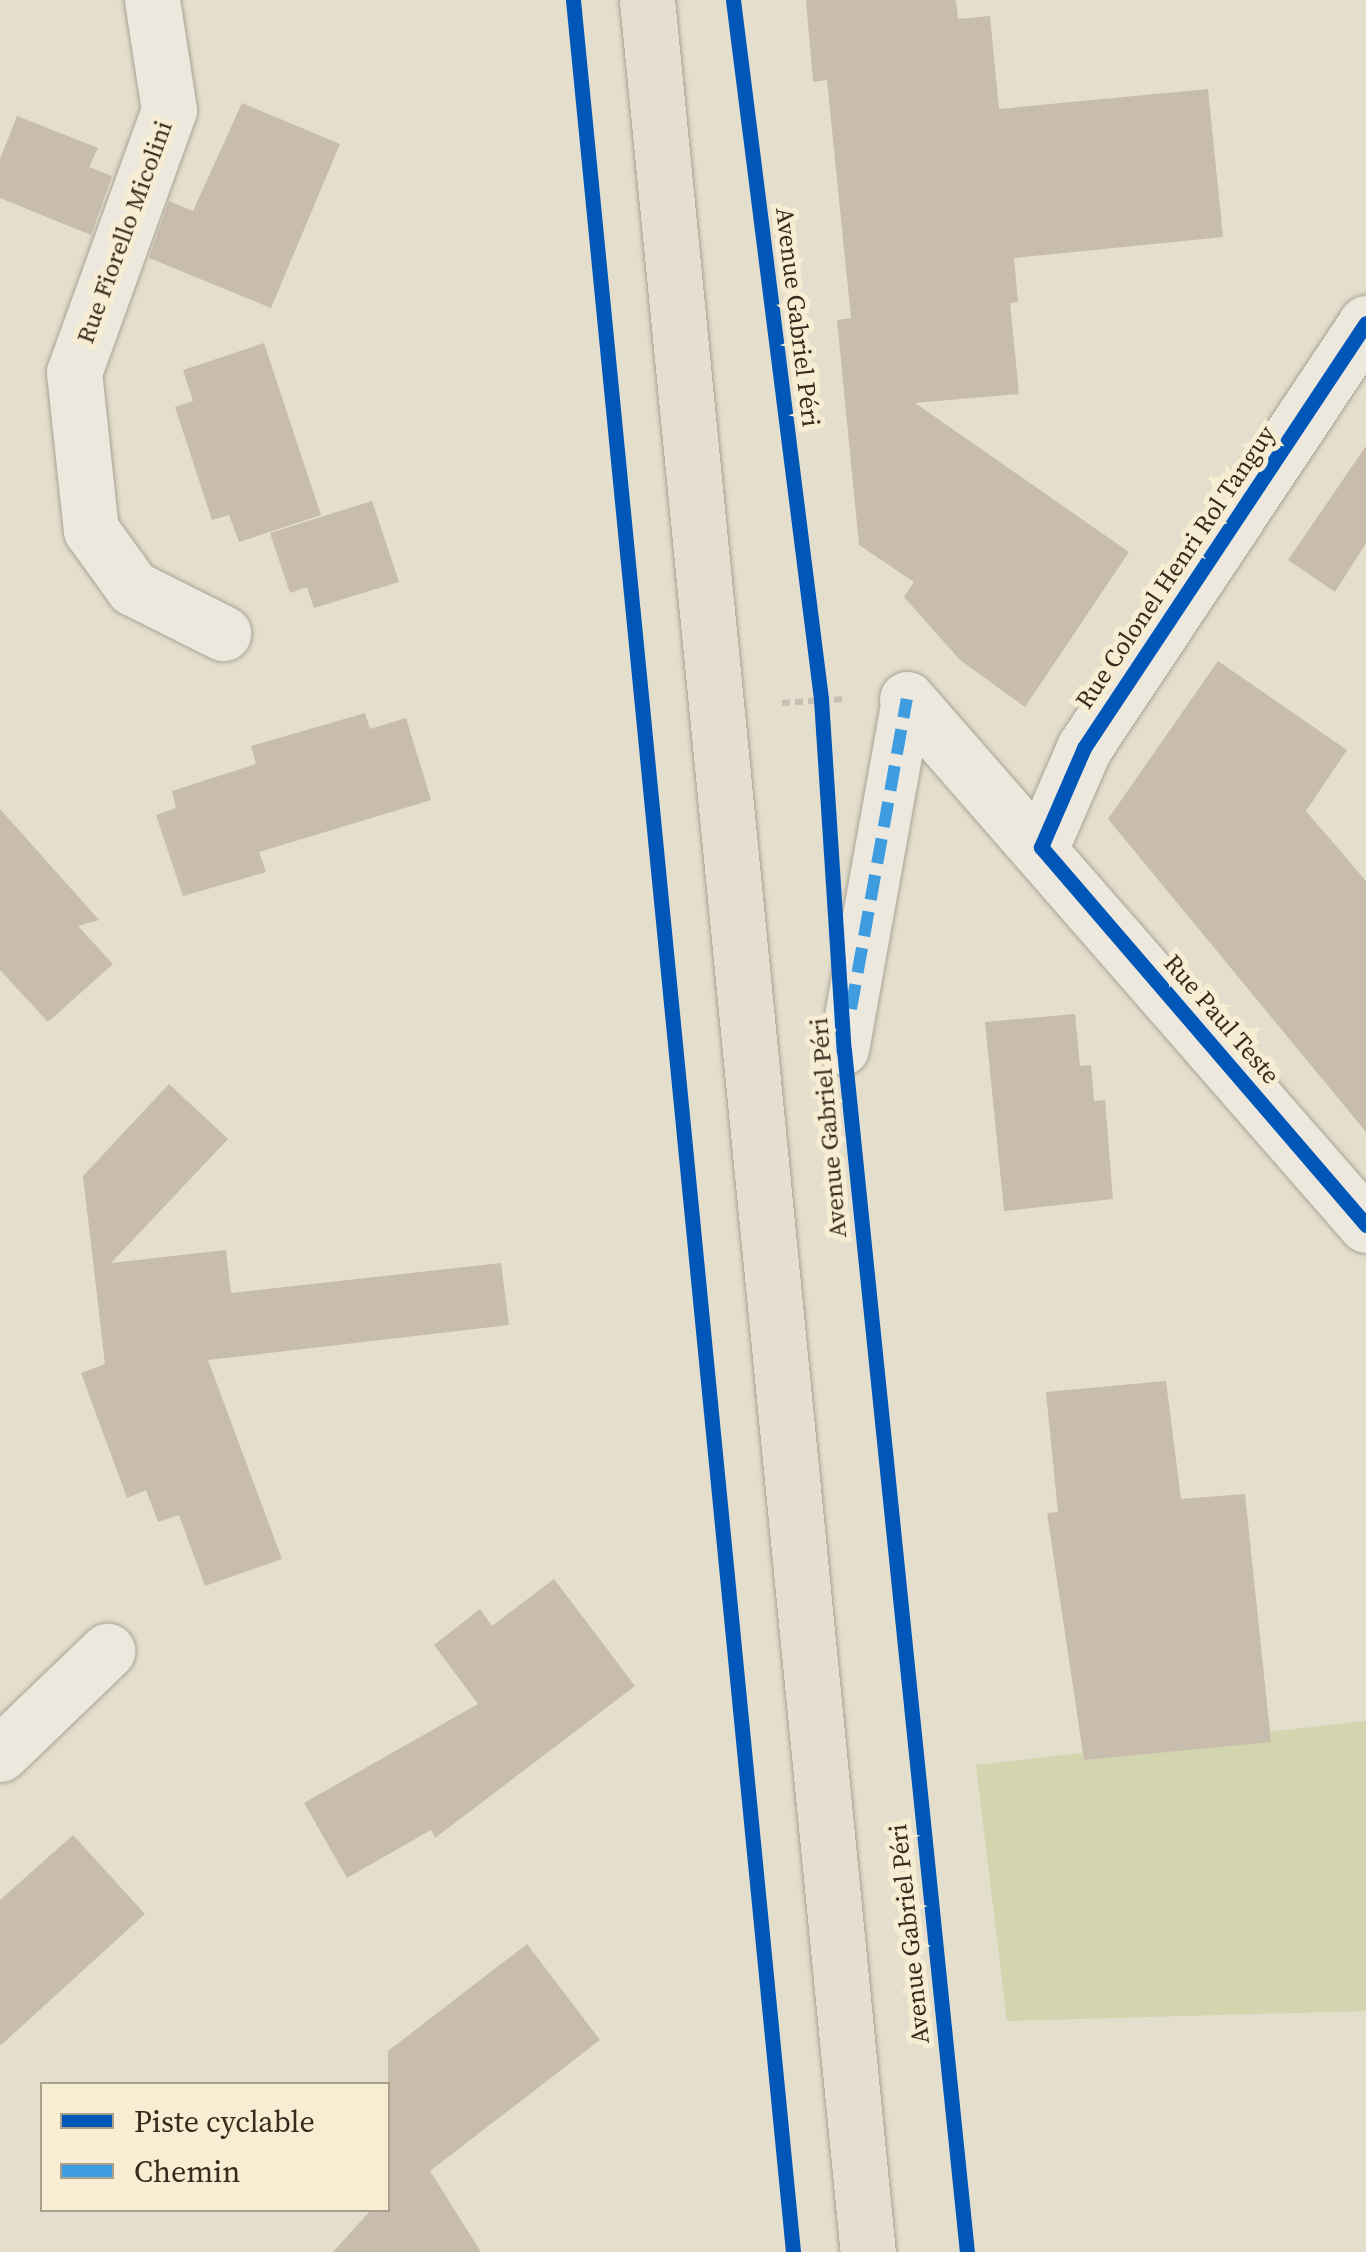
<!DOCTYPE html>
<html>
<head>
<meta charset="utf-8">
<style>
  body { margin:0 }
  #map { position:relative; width:1366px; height:2252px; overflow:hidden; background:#e4decc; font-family:"Source Serif 4",serif }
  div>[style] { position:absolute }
  .green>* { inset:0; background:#d2d5ae }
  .building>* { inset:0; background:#c8bcad }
  .path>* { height:6px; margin-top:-3px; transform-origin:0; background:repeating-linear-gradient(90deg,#c5bfb4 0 8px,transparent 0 13px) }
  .roads { filter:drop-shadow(0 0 2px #a9a396) drop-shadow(0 0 2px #a9a396) }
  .pedestrian>* { height:50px; margin:-25px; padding:0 25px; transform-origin:25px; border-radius:25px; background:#ece8de }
  .minor>* { height:55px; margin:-27.5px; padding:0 27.5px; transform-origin:27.5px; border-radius:27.5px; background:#ece8de }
  .primary>* { height:55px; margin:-27.5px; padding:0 27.5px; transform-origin:27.5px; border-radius:27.5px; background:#e4dfcf }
  .quiet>* { height:12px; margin-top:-6px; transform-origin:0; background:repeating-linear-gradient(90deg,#3e9cdf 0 25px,transparent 0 37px) }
  .cycleway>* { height:15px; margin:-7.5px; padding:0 7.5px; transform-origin:7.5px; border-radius:7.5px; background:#0057b8 }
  span { translate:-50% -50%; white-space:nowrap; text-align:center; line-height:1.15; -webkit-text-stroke:10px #f6edd2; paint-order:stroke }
  .street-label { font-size:25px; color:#382b1d }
  .legend { position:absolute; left:40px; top:2082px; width:350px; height:130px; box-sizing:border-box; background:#f6edd2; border:2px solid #aa9f8a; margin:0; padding:12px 18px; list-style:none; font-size:30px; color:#382b1d }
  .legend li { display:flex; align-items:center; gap:20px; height:50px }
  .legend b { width:50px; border:2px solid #aa9f8a }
</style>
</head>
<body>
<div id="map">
  <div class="green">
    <i style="clip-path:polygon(1366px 1721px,1366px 2011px,1007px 2021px,976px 1765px)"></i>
  </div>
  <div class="building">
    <i style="clip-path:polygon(806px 0,956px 0,958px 19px,990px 16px,999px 109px,1208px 89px,1223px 237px,1014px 258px,1018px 302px,1010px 303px,1019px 394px,915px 403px,1129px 552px,1025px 707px,960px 660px,904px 597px,914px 582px,859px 545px,837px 320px,851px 318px,827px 80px,813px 82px)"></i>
    <i style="clip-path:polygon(242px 103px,340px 144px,271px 308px,149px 258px,169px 201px,193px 211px)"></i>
    <i style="clip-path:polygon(17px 116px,98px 148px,89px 167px,112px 176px,91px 235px,0 198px,0 159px)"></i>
    <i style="clip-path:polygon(264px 343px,321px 515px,239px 542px,229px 515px,212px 520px,175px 407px,193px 401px,183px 370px)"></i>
    <i style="clip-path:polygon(1366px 446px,1366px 543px,1335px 592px,1288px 560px)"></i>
    <i style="clip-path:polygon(372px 501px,399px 582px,314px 608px,307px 587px,290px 593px,270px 533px)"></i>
    <i style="clip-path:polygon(1218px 661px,1347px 750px,1306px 811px,1366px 881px,1366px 1132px,1108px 819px)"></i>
    <i style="clip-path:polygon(365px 713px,370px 729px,406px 718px,431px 800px,259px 852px,266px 872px,183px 896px,156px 815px,176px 808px,172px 791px,256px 764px,251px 746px)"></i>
    <i style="clip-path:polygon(0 809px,99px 920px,78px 926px,113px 964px,48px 1022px,0 970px)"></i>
    <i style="clip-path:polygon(1075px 1014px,1080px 1066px,1091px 1065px,1094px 1101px,1105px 1100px,1113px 1199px,1004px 1211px,985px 1022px)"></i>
    <i style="clip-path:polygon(169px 1084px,228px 1139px,111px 1263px,226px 1250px,231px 1293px,501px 1263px,509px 1325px,208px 1360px,282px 1559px,205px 1586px,179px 1515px,158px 1522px,146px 1490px,127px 1498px,81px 1373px,105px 1364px,83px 1176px)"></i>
    <i style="clip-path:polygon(1166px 1381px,1181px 1499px,1245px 1494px,1271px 1742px,1084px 1760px,1047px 1513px,1058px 1512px,1046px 1392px)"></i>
    <i style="clip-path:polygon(554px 1579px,635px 1686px,435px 1838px,431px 1830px,347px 1878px,304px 1803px,478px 1704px,434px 1645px,480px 1609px,492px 1626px)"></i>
    <i style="clip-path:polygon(73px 1835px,145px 1914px,0 2046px,0 1900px)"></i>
    <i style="clip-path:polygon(527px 1944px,600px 2040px,430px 2171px,481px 2252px,333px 2252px,371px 2210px,388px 2210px,388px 2051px)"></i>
  </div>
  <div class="path">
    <i style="left:782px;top:703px;width:62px;rotate:-3.7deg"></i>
  </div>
  <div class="roads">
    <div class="pedestrian">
      <i style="left:844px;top:1050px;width:357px;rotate:-79.8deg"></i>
    </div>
    <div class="minor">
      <i style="left:152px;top:0;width:111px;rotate:81.2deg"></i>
      <i style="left:169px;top:110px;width:279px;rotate:109.9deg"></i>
      <i style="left:74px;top:372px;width:159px;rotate:83.9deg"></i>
      <i style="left:91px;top:530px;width:72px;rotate:54.1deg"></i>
      <i style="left:133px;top:588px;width:101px;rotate:26.6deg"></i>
      <i style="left:907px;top:699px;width:698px;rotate:48.89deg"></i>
      <i style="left:1041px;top:847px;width:108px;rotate:-66.5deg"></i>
      <i style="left:1084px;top:748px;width:510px;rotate:-56.43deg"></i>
      <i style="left:0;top:1754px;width:149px;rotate:-43.9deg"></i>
    </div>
    <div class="primary">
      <i style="left:647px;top:0;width:2263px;rotate:84.4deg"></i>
    </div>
  </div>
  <div class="quiet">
    <i style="left:851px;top:1009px;width:315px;rotate:-79.8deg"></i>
  </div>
  <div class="cycleway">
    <i style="left:573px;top:0;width:2263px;rotate:84.42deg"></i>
    <i style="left:733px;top:0;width:705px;rotate:82.82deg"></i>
    <i style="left:821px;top:699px;width:352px;rotate:86.3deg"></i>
    <i style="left:844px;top:1050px;width:1208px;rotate:84.16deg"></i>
    <i style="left:1366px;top:323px;width:510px;rotate:123.57deg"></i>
    <i style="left:1084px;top:748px;width:108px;rotate:113.5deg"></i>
    <i style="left:1041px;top:847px;width:499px;rotate:49.3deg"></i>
  </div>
  <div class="street-label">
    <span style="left:124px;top:232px;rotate:-70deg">Rue Fiorello Micolini</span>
    <span style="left:798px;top:317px;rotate:83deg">Avenue Gabriel Péri</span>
    <span style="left:1175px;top:567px;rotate:-56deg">Rue Colonel Henri Rol Tanguy</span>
    <span style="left:1222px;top:1019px;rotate:49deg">Rue Paul Teste</span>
    <span style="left:828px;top:1128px;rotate:-95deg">Avenue Gabriel Péri</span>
    <span style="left:909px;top:1934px;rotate:-96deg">Avenue Gabriel Péri</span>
  </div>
  <ul class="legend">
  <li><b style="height:12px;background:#0057b8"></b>Piste cyclable</li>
  <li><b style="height:12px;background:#3e9cdf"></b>Chemin</li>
  </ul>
</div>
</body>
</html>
